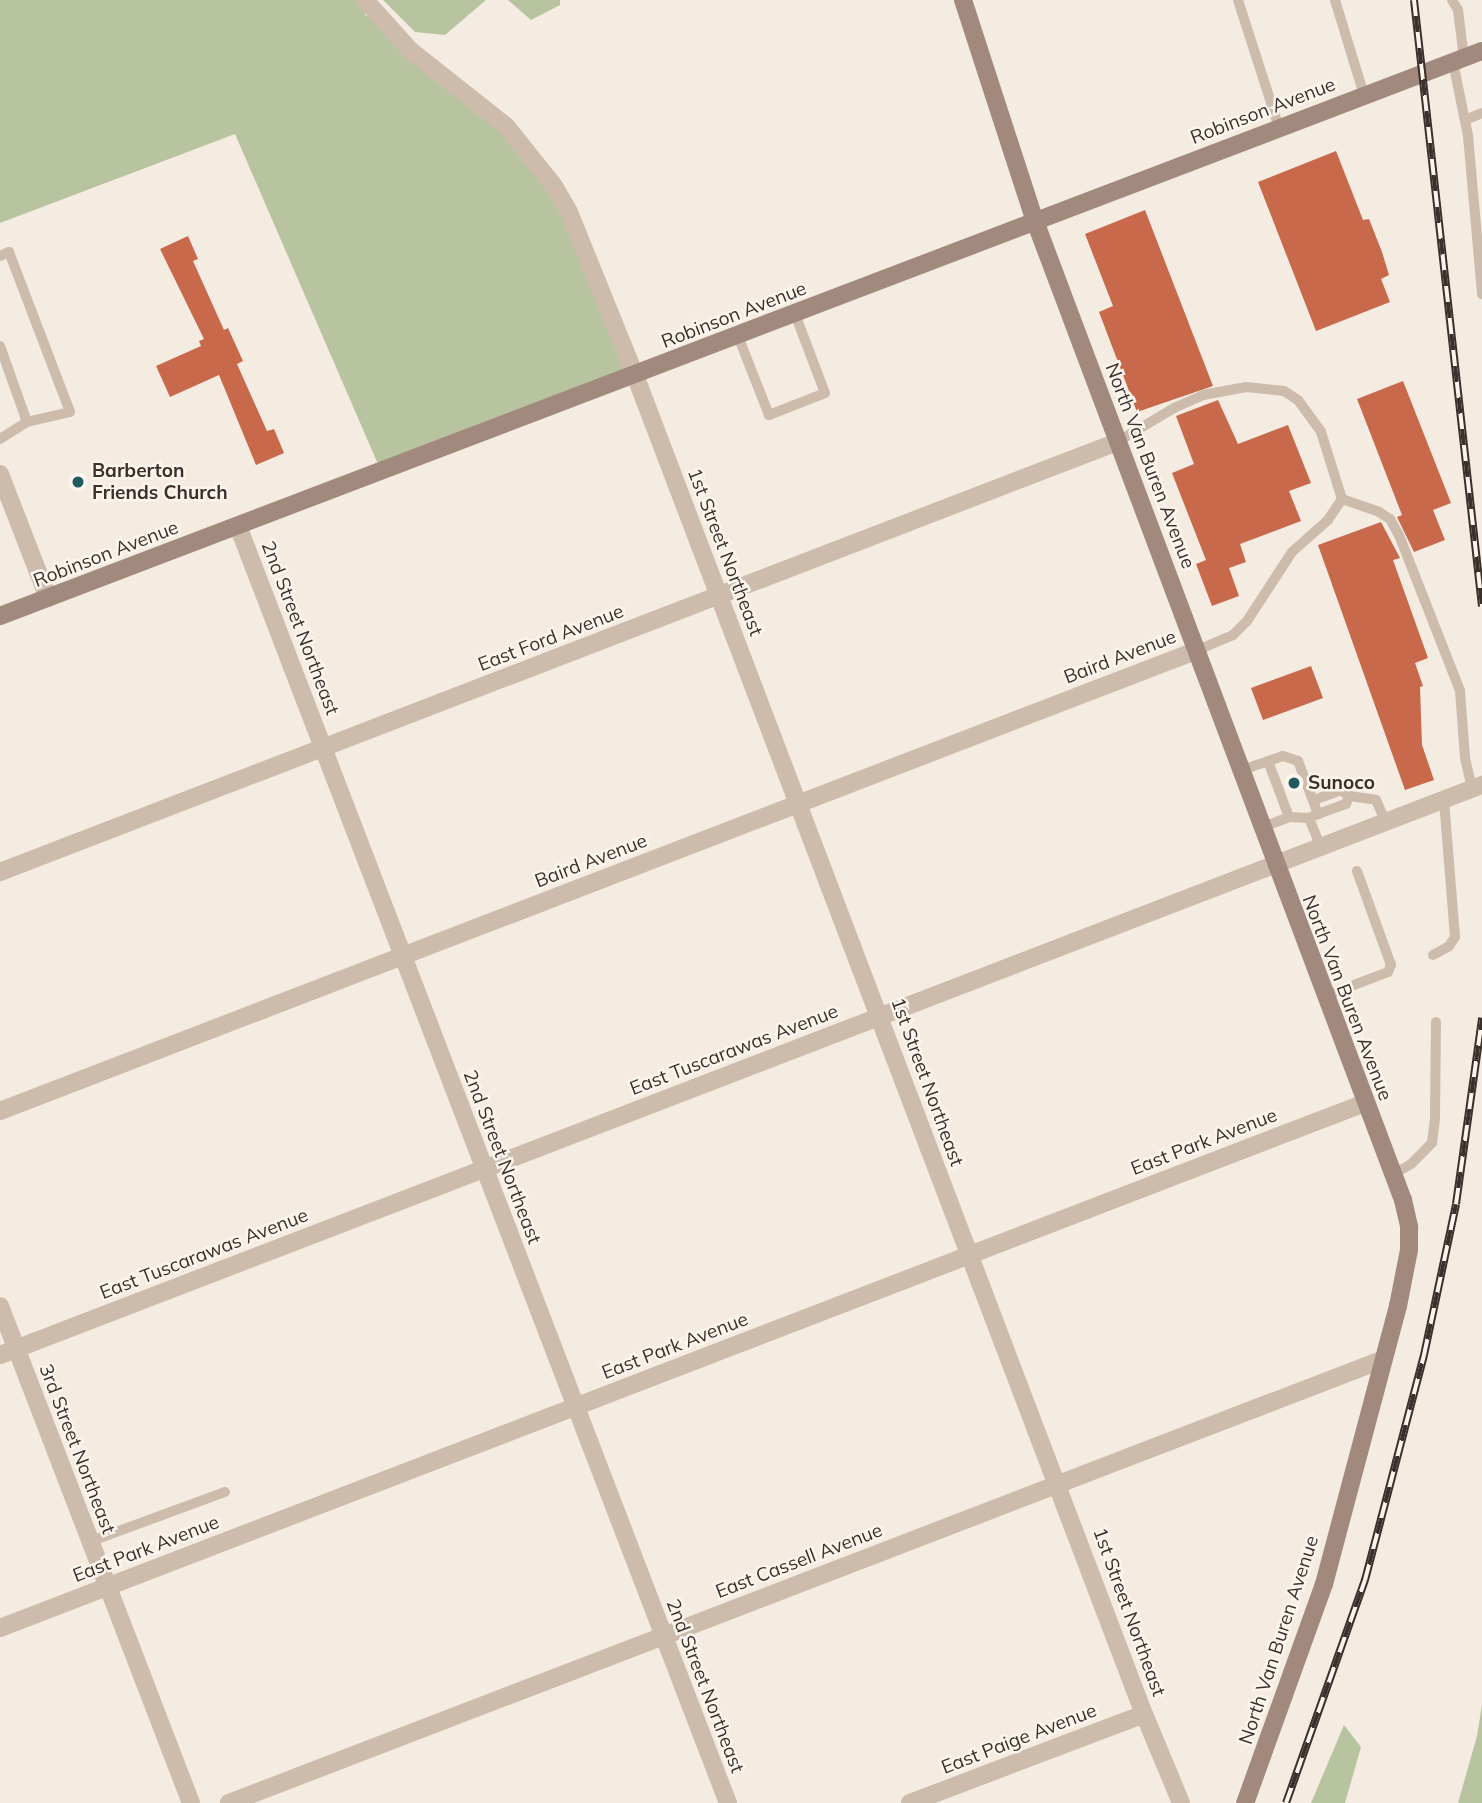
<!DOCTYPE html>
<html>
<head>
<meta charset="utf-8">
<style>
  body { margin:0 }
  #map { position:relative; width:1482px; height:1803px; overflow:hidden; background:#f4ebe1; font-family:Mulish,sans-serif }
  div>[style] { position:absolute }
  .green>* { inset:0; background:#b8c4a0 }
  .building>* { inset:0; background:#c8694b }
  .lane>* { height:10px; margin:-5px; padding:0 5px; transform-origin:5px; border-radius:5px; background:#cdbbac }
  .street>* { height:18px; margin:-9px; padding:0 9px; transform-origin:9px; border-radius:9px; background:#cdbbac }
  .secondary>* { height:18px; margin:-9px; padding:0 9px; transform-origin:9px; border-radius:9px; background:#a18a7d }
  .rail>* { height:8px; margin-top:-4px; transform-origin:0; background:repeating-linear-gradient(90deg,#fbf5ee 0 16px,#3b302b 0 32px); box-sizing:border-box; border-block:2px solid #3b302b }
  .dots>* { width:19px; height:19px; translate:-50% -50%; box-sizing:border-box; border:4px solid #fbf5ee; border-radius:50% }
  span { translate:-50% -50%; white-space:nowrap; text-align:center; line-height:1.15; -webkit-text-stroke:5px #fbf5ee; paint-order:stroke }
  .street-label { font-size:19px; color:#3b302b }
  .poi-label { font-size:19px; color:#3b302b; font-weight:700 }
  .left { translate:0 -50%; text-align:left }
</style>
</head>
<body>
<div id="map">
  <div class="green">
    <i style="clip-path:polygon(0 0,358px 0,366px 16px,377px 15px,472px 96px,554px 186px,635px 375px,381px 471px,235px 134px,0 223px)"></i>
    <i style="clip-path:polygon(383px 0,486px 0,445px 35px,415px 32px)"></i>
    <i style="clip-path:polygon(508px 0,560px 0,560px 5px,531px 20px)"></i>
    <i style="clip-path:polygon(1482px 1705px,1482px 1803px,1458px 1803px,1477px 1736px)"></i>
    <i style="clip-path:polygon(1344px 1725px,1361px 1747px,1345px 1803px,1311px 1803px)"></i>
  </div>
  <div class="building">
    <i style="clip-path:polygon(1336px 151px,1363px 220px,1369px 219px,1382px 252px,1389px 275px,1381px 279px,1390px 302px,1316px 331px,1258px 182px)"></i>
    <i style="clip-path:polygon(1145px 210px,1213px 386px,1137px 412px,1099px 312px,1113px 306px,1085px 234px)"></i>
    <i style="clip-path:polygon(188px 236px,198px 259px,193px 261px,224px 330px,228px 328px,243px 361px,237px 364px,267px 431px,274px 429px,284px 453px,256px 465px,219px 375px,170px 397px,156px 366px,201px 346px,199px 341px,204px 339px,160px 249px)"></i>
    <i style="clip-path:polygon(1403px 381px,1451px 503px,1433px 510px,1445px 540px,1414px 552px,1397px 517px,1402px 515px,1357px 399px)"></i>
    <i style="clip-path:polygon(1218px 400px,1238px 444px,1288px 425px,1311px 483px,1289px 491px,1301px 521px,1240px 544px,1246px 562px,1229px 568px,1239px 596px,1212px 606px,1196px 564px,1206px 560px,1172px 473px,1194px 464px,1176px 416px)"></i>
    <i style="clip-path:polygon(1381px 522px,1400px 558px,1393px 560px,1428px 658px,1415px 663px,1423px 686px,1420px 687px,1422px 745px,1434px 780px,1405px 790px,1318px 545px)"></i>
    <i style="clip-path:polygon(1311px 666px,1323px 698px,1263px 720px,1251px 688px)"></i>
  </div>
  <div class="lane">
    <i style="left:1238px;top:0;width:134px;rotate:72.2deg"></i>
    <i style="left:1335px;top:0;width:99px;rotate:73deg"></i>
    <i style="left:1452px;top:0;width:12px;rotate:59deg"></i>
    <i style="left:1458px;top:10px;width:48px;rotate:82.9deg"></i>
    <i style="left:1453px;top:62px;width:76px;rotate:78.5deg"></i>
    <i style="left:1468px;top:136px;width:159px;rotate:84.9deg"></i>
    <i style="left:1465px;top:120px;width:18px;rotate:-22deg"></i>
    <i style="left:0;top:256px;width:10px;rotate:-24deg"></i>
    <i style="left:9px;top:252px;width:171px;rotate:69.1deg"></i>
    <i style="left:70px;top:412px;width:44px;rotate:166.9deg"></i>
    <i style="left:27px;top:422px;width:32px;rotate:148deg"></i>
    <i style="left:738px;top:336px;width:85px;rotate:68.6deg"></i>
    <i style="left:769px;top:415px;width:60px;rotate:-21.4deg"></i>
    <i style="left:825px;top:393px;width:85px;rotate:-110.8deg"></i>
    <i style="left:0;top:346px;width:81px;rotate:70.4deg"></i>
    <i style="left:1117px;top:442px;width:66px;rotate:-30.8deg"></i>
    <i style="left:1174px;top:408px;width:32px;rotate:-24deg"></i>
    <i style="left:1203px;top:395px;width:44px;rotate:-10.5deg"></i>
    <i style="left:1246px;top:387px;width:38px;rotate:6deg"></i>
    <i style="left:1284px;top:391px;width:17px;rotate:33deg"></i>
    <i style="left:1298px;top:400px;width:39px;rotate:54deg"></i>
    <i style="left:1321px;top:432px;width:70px;rotate:72.6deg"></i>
    <i style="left:1342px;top:499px;width:25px;rotate:124deg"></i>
    <i style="left:1328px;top:520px;width:48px;rotate:138.4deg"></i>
    <i style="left:1292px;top:552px;width:82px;rotate:123.1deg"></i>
    <i style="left:1247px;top:621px;width:20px;rotate:135deg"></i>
    <i style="left:1233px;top:635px;width:38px;rotate:157deg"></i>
    <i style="left:1342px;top:499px;width:39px;rotate:19deg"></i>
    <i style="left:1379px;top:512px;width:13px;rotate:32deg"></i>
    <i style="left:1390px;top:519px;width:18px;rotate:61deg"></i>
    <i style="left:1399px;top:535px;width:168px;rotate:68.6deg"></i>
    <i style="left:1460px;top:691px;width:67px;rotate:85.7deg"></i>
    <i style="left:1465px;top:758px;width:32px;rotate:77deg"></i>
    <i style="left:1268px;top:761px;width:60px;rotate:69.4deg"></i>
    <i style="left:1242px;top:770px;width:43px;rotate:-18.9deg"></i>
    <i style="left:1283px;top:756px;width:16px;rotate:18deg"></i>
    <i style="left:1298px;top:761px;width:57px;rotate:69.3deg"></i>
    <i style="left:1318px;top:814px;width:30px;rotate:-20deg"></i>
    <i style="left:1346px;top:804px;width:9px;rotate:-69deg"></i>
    <i style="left:1349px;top:796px;width:27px;rotate:8deg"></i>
    <i style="left:1376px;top:800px;width:24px;rotate:66deg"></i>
    <i style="left:1314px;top:800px;width:29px;rotate:-20deg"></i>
    <i style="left:1341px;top:790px;width:10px;rotate:37deg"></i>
    <i style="left:1309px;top:818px;width:31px;rotate:68deg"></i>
    <i style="left:1263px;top:827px;width:28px;rotate:-21deg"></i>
    <i style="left:1289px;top:817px;width:20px;rotate:3deg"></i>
    <i style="left:1309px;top:818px;width:10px;rotate:-24deg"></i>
    <i style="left:1433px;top:955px;width:18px;rotate:-29deg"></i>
    <i style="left:1449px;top:946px;width:11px;rotate:-56deg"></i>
    <i style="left:1455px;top:937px;width:138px;rotate:-94.6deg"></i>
    <i style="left:1325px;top:996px;width:67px;rotate:-20.9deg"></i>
    <i style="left:1388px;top:972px;width:8px;rotate:-67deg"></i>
    <i style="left:1391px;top:965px;width:100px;rotate:-109.9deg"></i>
    <i style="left:1392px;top:1175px;width:22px;rotate:-30deg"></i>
    <i style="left:1411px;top:1164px;width:30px;rotate:-45deg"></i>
    <i style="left:1432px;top:1143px;width:26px;rotate:-83deg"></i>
    <i style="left:1435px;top:1117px;width:95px;rotate:-89.4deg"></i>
    <i style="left:89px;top:1542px;width:145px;rotate:-20.2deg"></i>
  </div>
  <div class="street">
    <i style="left:365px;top:0;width:67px;rotate:48deg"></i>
    <i style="left:410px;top:50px;width:122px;rotate:38.4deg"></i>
    <i style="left:506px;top:126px;width:77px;rotate:51.3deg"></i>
    <i style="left:554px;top:186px;width:30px;rotate:60deg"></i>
    <i style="left:569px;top:212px;width:176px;rotate:68deg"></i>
    <i style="left:635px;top:375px;width:1432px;rotate:69.19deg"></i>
    <i style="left:1144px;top:1714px;width:96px;rotate:67.4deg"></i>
    <i style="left:0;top:474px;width:133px;rotate:68.8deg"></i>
    <i style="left:238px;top:526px;width:1368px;rotate:69.01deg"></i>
    <i style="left:0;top:872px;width:1197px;rotate:-21.05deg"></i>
    <i style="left:0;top:1111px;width:1284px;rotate:-21.05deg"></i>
    <i style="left:0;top:1306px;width:532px;rotate:68.98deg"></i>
    <i style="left:0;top:1355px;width:1588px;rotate:-21.04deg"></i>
    <i style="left:0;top:1628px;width:1462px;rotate:-21.04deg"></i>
    <i style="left:229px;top:1803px;width:1237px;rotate:-21.03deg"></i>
    <i style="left:910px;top:1803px;width:250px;rotate:-20.8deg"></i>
  </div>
  <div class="secondary">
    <i style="left:963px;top:0;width:232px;rotate:72deg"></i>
    <i style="left:1035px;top:221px;width:1046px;rotate:69.4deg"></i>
    <i style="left:1403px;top:1200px;width:28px;rotate:77deg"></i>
    <i style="left:1409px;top:1227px;width:23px;rotate:90deg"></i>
    <i style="left:1409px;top:1250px;width:57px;rotate:101.1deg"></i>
    <i style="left:1398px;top:1306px;width:288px;rotate:104.9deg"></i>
    <i style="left:1324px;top:1584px;width:233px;rotate:109.8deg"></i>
    <i style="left:0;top:616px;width:1586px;rotate:-20.87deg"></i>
  </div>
  <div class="rail">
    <i style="left:1414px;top:0;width:610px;rotate:83.6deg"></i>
    <i style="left:1286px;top:1803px;width:237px;rotate:-70.5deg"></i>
    <i style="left:1365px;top:1580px;width:233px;rotate:-75.3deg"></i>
    <i style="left:1424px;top:1355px;width:154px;rotate:-78deg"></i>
    <i style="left:1456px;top:1204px;width:188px;rotate:-82deg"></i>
  </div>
  <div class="dots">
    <i style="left:78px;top:482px;background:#1f5a5e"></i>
    <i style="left:1294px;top:783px;background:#1f5a5e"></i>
  </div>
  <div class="street-label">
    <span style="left:1263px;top:111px;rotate:-21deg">Robinson Avenue</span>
    <span style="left:734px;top:315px;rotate:-21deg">Robinson Avenue</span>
    <span style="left:1150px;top:466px;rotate:69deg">North Van Buren Avenue</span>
    <span style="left:725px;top:552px;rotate:69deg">1st Street Northeast</span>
    <span style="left:106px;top:554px;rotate:-21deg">Robinson Avenue</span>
    <span style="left:300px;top:628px;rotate:69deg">2nd Street Northeast</span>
    <span style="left:551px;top:638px;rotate:-21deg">East Ford Avenue</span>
    <span style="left:1120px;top:657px;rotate:-21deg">Baird Avenue</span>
    <span style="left:591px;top:861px;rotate:-21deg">Baird Avenue</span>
    <span style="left:1347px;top:998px;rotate:69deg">North Van Buren Avenue</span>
    <span style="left:734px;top:1050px;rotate:-21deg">East Tuscarawas Avenue</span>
    <span style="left:927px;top:1082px;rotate:70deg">1st Street Northeast</span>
    <span style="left:1204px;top:1142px;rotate:-21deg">East Park Avenue</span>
    <span style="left:502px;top:1157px;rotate:69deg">2nd Street Northeast</span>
    <span style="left:204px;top:1254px;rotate:-21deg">East Tuscarawas Avenue</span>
    <span style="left:675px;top:1346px;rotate:-21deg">East Park Avenue</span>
    <span style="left:77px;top:1449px;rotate:69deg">3rd Street Northeast</span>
    <span style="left:146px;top:1549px;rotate:-21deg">East Park Avenue</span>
    <span style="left:799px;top:1561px;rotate:-21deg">East Cassell Avenue</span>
    <span style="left:1129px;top:1612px;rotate:70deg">1st Street Northeast</span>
    <span style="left:1279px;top:1640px;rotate:-72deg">North Van Buren Avenue</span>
    <span style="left:705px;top:1686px;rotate:69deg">2nd Street Northeast</span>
    <span style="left:1019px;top:1739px;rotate:-21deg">East Paige Avenue</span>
  </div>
  <div class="poi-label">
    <span class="left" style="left:92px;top:482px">Barberton<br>Friends Church</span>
    <span class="left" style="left:1308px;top:783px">Sunoco</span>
  </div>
</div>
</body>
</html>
